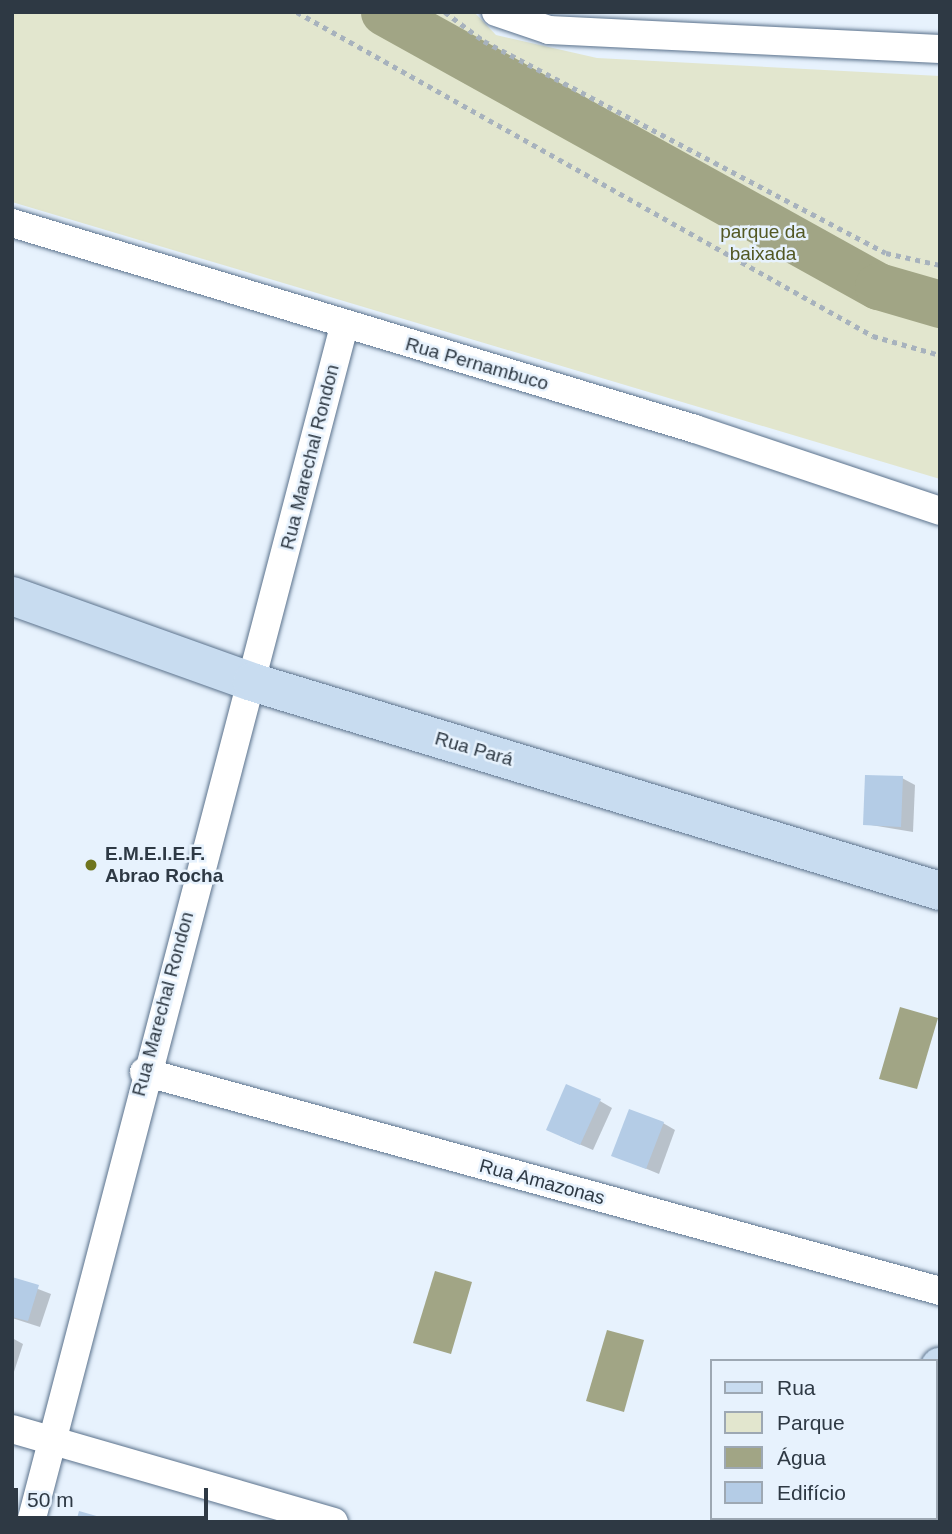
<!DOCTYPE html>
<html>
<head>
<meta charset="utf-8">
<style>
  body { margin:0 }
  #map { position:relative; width:952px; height:1534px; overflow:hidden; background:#e7f2fd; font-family:Arial,sans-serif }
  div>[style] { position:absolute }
  .green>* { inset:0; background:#e2e6ce }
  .water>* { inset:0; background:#a1a585 }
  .shadow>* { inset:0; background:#0003 }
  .river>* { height:47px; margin:-23.5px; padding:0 23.5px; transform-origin:23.5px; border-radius:23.5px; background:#a1a585 }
  .building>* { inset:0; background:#b4cce6 }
  .path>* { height:4.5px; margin-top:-2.25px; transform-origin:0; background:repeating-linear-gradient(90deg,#a7b2bd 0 5px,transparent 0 10px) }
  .roads { filter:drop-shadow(0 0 2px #5b728c) drop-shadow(0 0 2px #5b728c) }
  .street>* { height:28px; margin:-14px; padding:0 14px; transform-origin:14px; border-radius:14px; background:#fff }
  .secondary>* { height:38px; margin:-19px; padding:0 19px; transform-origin:19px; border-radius:19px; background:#c8dcf0 }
  .dots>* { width:19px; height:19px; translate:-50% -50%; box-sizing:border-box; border:4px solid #e7f2fd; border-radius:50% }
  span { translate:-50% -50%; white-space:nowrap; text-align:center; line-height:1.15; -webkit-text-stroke:5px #e7f2fd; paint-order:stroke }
  .park-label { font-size:19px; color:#535823 }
  .street-label { font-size:19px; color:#2e3944 }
  .poi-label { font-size:19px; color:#2e3944; font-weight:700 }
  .left { translate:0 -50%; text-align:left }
  .frame { position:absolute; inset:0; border:14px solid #2e3944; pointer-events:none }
  .legend { position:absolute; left:710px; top:1359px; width:228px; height:161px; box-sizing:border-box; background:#e7f2fd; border:2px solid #9da8b3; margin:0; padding:9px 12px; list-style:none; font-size:21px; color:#2e3944 }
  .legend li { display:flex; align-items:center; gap:14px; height:35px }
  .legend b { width:35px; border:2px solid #9da8b3 }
  .scale { position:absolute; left:14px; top:1488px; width:194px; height:32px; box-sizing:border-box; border:4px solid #2e3944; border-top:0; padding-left:9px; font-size:21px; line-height:24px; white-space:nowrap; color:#2e3944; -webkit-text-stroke:5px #e7f2fd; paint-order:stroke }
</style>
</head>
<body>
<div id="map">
  <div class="green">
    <i style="clip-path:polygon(12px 12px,474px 12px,496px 35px,597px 58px,940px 76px,940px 479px,12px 202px)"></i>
  </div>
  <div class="water">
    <i style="clip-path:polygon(900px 1007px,938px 1018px,917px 1089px,879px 1079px)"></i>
    <i style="clip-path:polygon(435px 1271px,472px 1282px,451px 1354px,413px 1343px)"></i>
    <i style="clip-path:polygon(607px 1330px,644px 1340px,624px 1412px,586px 1401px)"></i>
  </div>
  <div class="shadow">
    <i style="clip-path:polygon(902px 778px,915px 785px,913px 832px,865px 824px)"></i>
    <i style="clip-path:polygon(600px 1101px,612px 1108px,593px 1150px,560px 1136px)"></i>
    <i style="clip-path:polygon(663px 1123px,675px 1130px,659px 1174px,613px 1155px)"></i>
    <i style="clip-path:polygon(12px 1279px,51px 1294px,40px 1327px,12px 1318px)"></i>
    <i style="clip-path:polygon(12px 1338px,23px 1344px,12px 1378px)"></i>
  </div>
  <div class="river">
    <i style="left:384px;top:12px;width:565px;rotate:29.02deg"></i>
    <i style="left:878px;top:286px;width:65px;rotate:16.2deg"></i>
  </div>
  <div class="building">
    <i style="clip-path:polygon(865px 775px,903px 776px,901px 827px,863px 825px)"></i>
    <i style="clip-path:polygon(566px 1084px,601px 1099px,580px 1145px,546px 1130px)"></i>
    <i style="clip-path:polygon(629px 1109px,664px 1122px,646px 1169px,611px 1156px)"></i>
    <i style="clip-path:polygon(12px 1277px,39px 1285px,28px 1321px,12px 1317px)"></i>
    <i style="clip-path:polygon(79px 1511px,114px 1521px,114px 1522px,76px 1522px)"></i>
  </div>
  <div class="path">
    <i style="left:297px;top:12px;width:661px;rotate:29.36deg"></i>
    <i style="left:873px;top:336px;width:70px;rotate:15.8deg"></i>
    <i style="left:445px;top:12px;width:49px;rotate:36.6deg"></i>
    <i style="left:484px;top:41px;width:454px;rotate:27.8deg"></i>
    <i style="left:886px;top:253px;width:55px;rotate:12.5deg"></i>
  </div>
  <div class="roads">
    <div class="street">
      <i style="left:496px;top:12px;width:56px;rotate:18.8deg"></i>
      <i style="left:549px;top:30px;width:391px;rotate:2.8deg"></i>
      <i style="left:12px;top:223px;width:713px;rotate:16.78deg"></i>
      <i style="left:695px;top:429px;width:258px;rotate:18.5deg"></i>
      <i style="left:144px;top:1072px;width:826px;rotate:15.38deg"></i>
      <i style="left:12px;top:1429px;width:335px;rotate:16.1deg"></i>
      <i style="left:31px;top:1522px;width:1236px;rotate:-75.33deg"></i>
    </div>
    <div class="secondary">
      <i style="left:12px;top:596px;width:255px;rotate:19.7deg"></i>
      <i style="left:252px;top:682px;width:719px;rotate:16.9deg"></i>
      <i style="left:936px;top:1380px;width:14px;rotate:-73deg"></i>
      <i style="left:900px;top:1522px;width:4px;rotate:-76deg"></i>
    </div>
  </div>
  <div class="dots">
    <i style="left:91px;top:865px;background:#6f751e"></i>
  </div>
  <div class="park-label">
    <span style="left:763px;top:243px">parque da<br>baixada</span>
  </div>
  <div class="street-label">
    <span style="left:477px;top:364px;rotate:16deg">Rua Pernambuco</span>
    <span style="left:310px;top:457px;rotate:-76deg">Rua Marechal Rondon</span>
    <span style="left:474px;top:749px;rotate:16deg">Rua Pará</span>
    <span style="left:163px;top:1004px;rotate:-75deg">Rua Marechal Rondon</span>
    <span style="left:542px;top:1182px;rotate:15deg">Rua Amazonas</span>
  </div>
  <div class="poi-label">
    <span class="left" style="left:105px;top:865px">E.M.E.I.E.F.<br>Abrao Rocha</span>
  </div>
  <div class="frame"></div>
  <ul class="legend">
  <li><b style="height:9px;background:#c8dcf0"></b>Rua</li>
  <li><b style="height:19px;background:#e2e6ce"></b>Parque</li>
  <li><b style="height:19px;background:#a1a585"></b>Água</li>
  <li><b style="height:19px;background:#b4cce6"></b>Edifício</li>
  </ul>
  <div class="scale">50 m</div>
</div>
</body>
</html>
